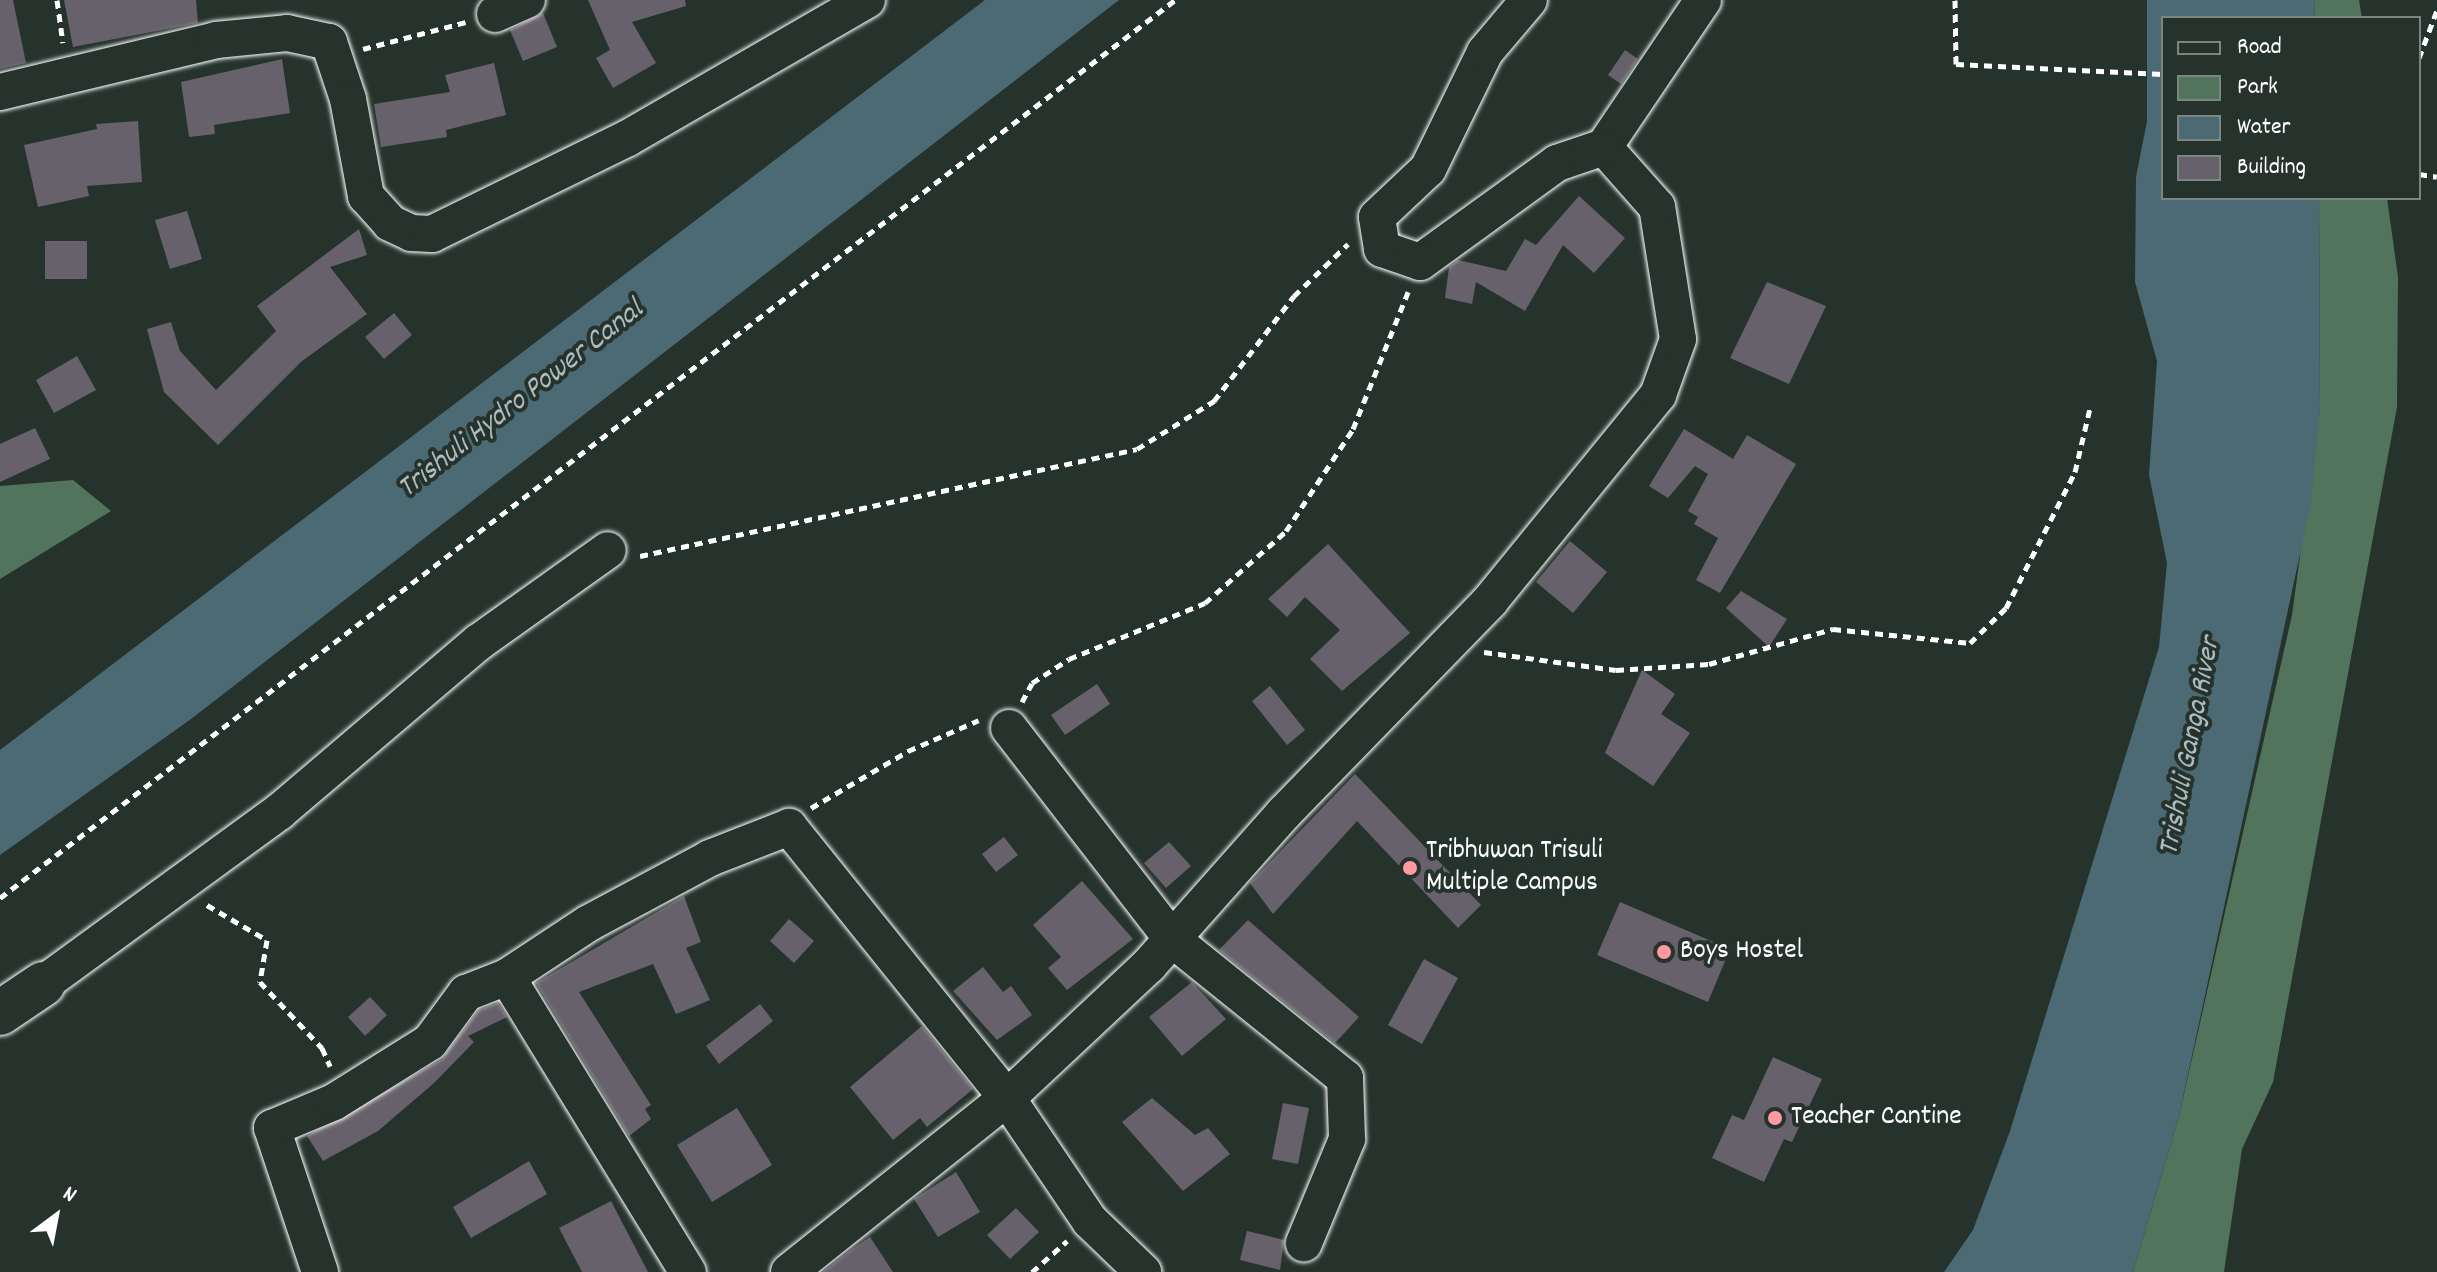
<!DOCTYPE html>
<html>
<head>
<meta charset="utf-8">
<style>
  body { margin:0 }
  #map { position:relative; width:2437px; height:1272px; overflow:hidden; background:#26332d; font-family:Dekko,sans-serif }
  div>[style] { position:absolute }
  .green>* { inset:0; background:#52735c }
  .water>* { inset:0; background:#4c6a73 }
  .building>* { inset:0; background:#67616b }
  .path>* { height:5px; margin-top:-2.5px; transform-origin:0; background:repeating-linear-gradient(90deg,#fff 0 8px,transparent 0 14px) }
  .roads { filter:drop-shadow(0 0 2px #fff) drop-shadow(0 0 2px #fff) }
  .street>* { height:36px; margin:-18px; padding:0 18px; transform-origin:18px; border-radius:18px; background:#26332d }
  .secondary>* { height:44px; margin:-22px; padding:0 22px; transform-origin:22px; border-radius:22px; background:#26332d }
  .dots>* { width:22px; height:22px; translate:-50% -50%; box-sizing:border-box; border:4px solid #26332d; border-radius:50% }
  span { translate:-50% -50%; white-space:nowrap; text-align:center; line-height:1.15; -webkit-text-stroke:8px #26332d; paint-order:stroke }
  .poi-label { font-size:28px; color:#fff }
  .left { translate:0 -50%; text-align:left }
  .water-label { font-size:30px; color:#aebcc0; font-style:italic }
  .legend { position:absolute; left:2161px; top:16px; width:260px; height:184px; box-sizing:border-box; background:#26332d; border:2px solid #7d8581; margin:0; padding:10px 14px; list-style:none; font-size:24px; color:#fff }
  .legend li { display:flex; align-items:center; gap:16px; height:40px }
  .legend b { width:40px; border:2px solid #7d8581 }
  .north { position:absolute; left:16px; top:1176px; width:80px; height:80px; -webkit-text-stroke:6px #26332d; paint-order:stroke; rotate:32deg; font-size:22px; font-weight:700; line-height:32px; text-align:center; color:#fff }
  .north::after { content:''; display:block; margin:auto; width:28px; height:36px; background:#fff; clip-path:polygon(50% 0,100% 100%,50% 72%,0 100%) }
</style>
</head>
<body>
<div id="map">
  <div class="green">
    <i style="clip-path:polygon(2314px 0,2359px 0,2362px 18px,2315px 18px)"></i>
    <i style="clip-path:polygon(2319px 198px,2387px 198px,2398px 277px,2397px 407px,2273px 1082px,2242px 1149px,2224px 1272px,2133px 1272px,2179px 1116px,2292px 615px,2320px 408px)"></i>
    <i style="clip-path:polygon(73px 480px,111px 511px,0 579px,0 486px)"></i>
  </div>
  <div class="water">
    <i style="clip-path:polygon(985px 0,1119px 0,191px 719px,0 855px,0 750px)"></i>
    <i style="clip-path:polygon(2147px 0,2314px 0,2315px 18px,2163px 18px,2163px 198px,2319px 198px,2320px 408px,2311px 503px,2179px 1116px,2133px 1272px,1944px 1272px,1973px 1230px,2010px 1131px,2159px 647px,2167px 563px,2149px 475px,2157px 361px,2135px 282px,2136px 177px,2147px 121px)"></i>
  </div>
  <div class="building">
    <i style="clip-path:polygon(0 0,13px 0,26px 63px,0 69px)"></i>
    <i style="clip-path:polygon(64px 0,196px 0,198px 23px,73px 47px)"></i>
    <i style="clip-path:polygon(588px 0,685px 0,686px 6px,632px 22px,656px 63px,613px 88px,596px 58px,610px 50px)"></i>
    <i style="clip-path:polygon(543px 13px,557px 47px,523px 61px,510px 30px)"></i>
    <i style="clip-path:polygon(1625px 50px,1638px 59px,1621px 84px,1608px 75px)"></i>
    <i style="clip-path:polygon(282px 59px,290px 113px,214px 125px,215px 134px,189px 137px,181px 82px)"></i>
    <i style="clip-path:polygon(494px 63px,506px 115px,446px 130px,447px 137px,381px 147px,374px 104px,450px 92px,445px 75px)"></i>
    <i style="clip-path:polygon(138px 121px,142px 182px,87px 186px,89px 196px,38px 207px,24px 145px,97px 129px,96px 124px)"></i>
    <i style="clip-path:polygon(1579px 196px,1625px 238px,1594px 273px,1563px 245px,1525px 311px,1476px 282px,1472px 304px,1445px 298px,1449px 267px,1458px 260px,1506px 271px,1525px 239px,1536px 245px)"></i>
    <i style="clip-path:polygon(187px 211px,202px 259px,170px 269px,155px 220px)"></i>
    <i style="clip-path:polygon(359px 229px,367px 255px,330px 267px,367px 314px,302px 361px,218px 445px,164px 392px,147px 329px,171px 322px,180px 351px,216px 390px,276px 331px,257px 306px)"></i>
    <i style="clip-path:polygon(45px 241px,87px 241px,87px 279px,45px 279px)"></i>
    <i style="clip-path:polygon(1767px 282px,1826px 306px,1789px 384px,1730px 358px)"></i>
    <i style="clip-path:polygon(394px 313px,412px 335px,384px 359px,365px 337px)"></i>
    <i style="clip-path:polygon(77px 356px,96px 390px,54px 413px,36px 380px)"></i>
    <i style="clip-path:polygon(35px 428px,50px 459px,0 482px,0 444px)"></i>
    <i style="clip-path:polygon(1684px 429px,1733px 459px,1747px 435px,1796px 464px,1720px 593px,1696px 580px,1718px 538px,1694px 524px,1698px 517px,1688px 511px,1708px 474px,1695px 466px,1668px 498px,1649px 486px)"></i>
    <i style="clip-path:polygon(1570px 541px,1607px 572px,1573px 613px,1536px 582px)"></i>
    <i style="clip-path:polygon(1328px 544px,1410px 633px,1342px 691px,1310px 659px,1340px 630px,1305px 597px,1287px 617px,1268px 599px)"></i>
    <i style="clip-path:polygon(1741px 591px,1787px 619px,1769px 647px,1726px 608px)"></i>
    <i style="clip-path:polygon(1642px 670px,1675px 694px,1661px 714px,1690px 733px,1653px 786px,1605px 753px)"></i>
    <i style="clip-path:polygon(1097px 684px,1110px 704px,1065px 735px,1051px 715px)"></i>
    <i style="clip-path:polygon(1270px 686px,1305px 730px,1287px 745px,1252px 701px)"></i>
    <i style="clip-path:polygon(1355px 774px,1481px 905px,1458px 928px,1357px 821px,1273px 914px,1250px 883px)"></i>
    <i style="clip-path:polygon(1004px 837px,1018px 855px,996px 872px,982px 854px)"></i>
    <i style="clip-path:polygon(1169px 842px,1191px 866px,1166px 888px,1144px 863px)"></i>
    <i style="clip-path:polygon(1082px 881px,1133px 939px,1067px 990px,1048px 968px,1061px 957px,1033px 925px)"></i>
    <i style="clip-path:polygon(684px 896px,701px 942px,686px 948px,710px 1000px,676px 1014px,653px 964px,579px 992px,651px 1105px,645px 1109px,651px 1119px,629px 1136px,536px 983px)"></i>
    <i style="clip-path:polygon(1620px 902px,1730px 949px,1708px 1002px,1597px 955px)"></i>
    <i style="clip-path:polygon(789px 919px,814px 941px,794px 963px,770px 941px)"></i>
    <i style="clip-path:polygon(1248px 920px,1359px 1017px,1335px 1043px,1219px 950px)"></i>
    <i style="clip-path:polygon(1424px 959px,1458px 978px,1422px 1044px,1388px 1025px)"></i>
    <i style="clip-path:polygon(983px 967px,1003px 992px,1011px 986px,1032px 1015px,997px 1040px,953px 991px)"></i>
    <i style="clip-path:polygon(1192px 982px,1226px 1019px,1182px 1056px,1149px 1017px)"></i>
    <i style="clip-path:polygon(370px 997px,387px 1015px,365px 1036px,348px 1017px)"></i>
    <i style="clip-path:polygon(498px 1003px,507px 1017px,468px 1036px,474px 1042px,434px 1083px,378px 1131px,323px 1161px,307px 1136px,441px 1060px,479px 1010px)"></i>
    <i style="clip-path:polygon(760px 1004px,773px 1021px,719px 1064px,706px 1046px)"></i>
    <i style="clip-path:polygon(922px 1026px,973px 1089px,927px 1127px,920px 1118px,893px 1140px,850px 1087px)"></i>
    <i style="clip-path:polygon(1773px 1057px,1822px 1079px,1792px 1142px,1784px 1139px,1764px 1182px,1712px 1158px,1732px 1115px,1744px 1120px)"></i>
    <i style="clip-path:polygon(1152px 1098px,1195px 1135px,1208px 1128px,1230px 1154px,1183px 1191px,1122px 1122px)"></i>
    <i style="clip-path:polygon(1283px 1103px,1309px 1108px,1298px 1164px,1272px 1159px)"></i>
    <i style="clip-path:polygon(737px 1108px,772px 1165px,712px 1202px,677px 1145px)"></i>
    <i style="clip-path:polygon(529px 1161px,547px 1194px,471px 1238px,453px 1207px)"></i>
    <i style="clip-path:polygon(956px 1172px,980px 1212px,938px 1237px,914px 1199px)"></i>
    <i style="clip-path:polygon(611px 1201px,648px 1272px,582px 1272px,559px 1228px)"></i>
    <i style="clip-path:polygon(1016px 1208px,1039px 1232px,1010px 1259px,987px 1235px)"></i>
    <i style="clip-path:polygon(1247px 1231px,1284px 1240px,1280px 1270px,1240px 1260px)"></i>
    <i style="clip-path:polygon(870px 1237px,893px 1272px,823px 1272px,851px 1250px)"></i>
  </div>
  <div class="path">
    <i style="left:57px;top:0;width:43px;rotate:82.1deg"></i>
    <i style="left:1955px;top:0;width:64px;rotate:89.1deg"></i>
    <i style="left:1956px;top:64px;width:207px;rotate:2.8deg"></i>
    <i style="left:363px;top:49px;width:106px;rotate:-14.7deg"></i>
    <i style="left:2419px;top:58px;width:51px;rotate:-69.4deg"></i>
    <i style="left:2419px;top:174px;width:18px;rotate:9deg"></i>
    <i style="left:640px;top:556px;width:508px;rotate:-12.15deg"></i>
    <i style="left:1137px;top:449px;width:91px;rotate:-31.9deg"></i>
    <i style="left:1214px;top:401px;width:132px;rotate:-52.7deg"></i>
    <i style="left:1294px;top:296px;width:75px;rotate:-43.9deg"></i>
    <i style="left:1484px;top:652px;width:133px;rotate:7.8deg"></i>
    <i style="left:1616px;top:670px;width:93px;rotate:-3.7deg"></i>
    <i style="left:1709px;top:664px;width:129px;rotate:-15.8deg"></i>
    <i style="left:1833px;top:629px;width:138px;rotate:5.8deg"></i>
    <i style="left:1970px;top:643px;width:50px;rotate:-44.2deg"></i>
    <i style="left:2006px;top:608px;width:153px;rotate:-63.1deg"></i>
    <i style="left:2075px;top:472px;width:66px;rotate:-76.8deg"></i>
    <i style="left:1022px;top:702px;width:21px;rotate:-62deg"></i>
    <i style="left:1032px;top:683px;width:44px;rotate:-33deg"></i>
    <i style="left:1069px;top:659px;width:147px;rotate:-22.4deg"></i>
    <i style="left:1205px;top:603px;width:108px;rotate:-41.6deg"></i>
    <i style="left:1286px;top:531px;width:122px;rotate:-56.7deg"></i>
    <i style="left:1353px;top:429px;width:148px;rotate:-68.1deg"></i>
    <i style="left:811px;top:808px;width:113px;rotate:-30.4deg"></i>
    <i style="left:908px;top:751px;width:77px;rotate:-23.6deg"></i>
    <i style="left:0;top:898px;width:1479px;rotate:-37.39deg"></i>
    <i style="left:207px;top:905px;width:69px;rotate:30.3deg"></i>
    <i style="left:267px;top:940px;width:43px;rotate:99.5deg"></i>
    <i style="left:260px;top:982px;width:91px;rotate:46.8deg"></i>
    <i style="left:322px;top:1048px;width:20px;rotate:66deg"></i>
    <i style="left:1032px;top:1272px;width:47px;rotate:-41.5deg"></i>
  </div>
  <div class="roads">
    <div class="street">
      <i style="left:495px;top:14px;width:35px;rotate:-24deg"></i>
      <i style="left:0;top:92px;width:222px;rotate:-13.5deg"></i>
      <i style="left:216px;top:40px;width:71px;rotate:-5.6deg"></i>
      <i style="left:287px;top:33px;width:43px;rotate:12.1deg"></i>
      <i style="left:329px;top:42px;width:60px;rotate:71.6deg"></i>
      <i style="left:348px;top:99px;width:99px;rotate:79.5deg"></i>
      <i style="left:366px;top:196px;width:36px;rotate:48deg"></i>
      <i style="left:390px;top:223px;width:23px;rotate:25deg"></i>
      <i style="left:411px;top:233px;width:21px;rotate:3deg"></i>
      <i style="left:432px;top:234px;width:218px;rotate:-26.1deg"></i>
      <i style="left:628px;top:138px;width:276px;rotate:-30deg"></i>
      <i style="left:1604px;top:147px;width:177px;rotate:-56deg"></i>
      <i style="left:1009px;top:728px;width:267px;rotate:52.3deg"></i>
      <i style="left:1172px;top:939px;width:222px;rotate:38.8deg"></i>
      <i style="left:1345px;top:1078px;width:61px;rotate:88.1deg"></i>
      <i style="left:1347px;top:1139px;width:113px;rotate:112.5deg"></i>
      <i style="left:507px;top:977px;width:98px;rotate:-33.4deg"></i>
      <i style="left:589px;top:923px;width:137px;rotate:-28.2deg"></i>
      <i style="left:710px;top:858px;width:85px;rotate:-21.4deg"></i>
      <i style="left:789px;top:827px;width:348px;rotate:51.2deg"></i>
      <i style="left:1007px;top:1098px;width:148px;rotate:56deg"></i>
      <i style="left:1090px;top:1221px;width:74px;rotate:43.9deg"></i>
      <i style="left:43px;top:984px;width:292px;rotate:-36.1deg"></i>
      <i style="left:279px;top:812px;width:262px;rotate:-40.4deg"></i>
      <i style="left:479px;top:642px;width:158px;rotate:-35.5deg"></i>
      <i style="left:320px;top:1272px;width:152px;rotate:-108.4deg"></i>
      <i style="left:272px;top:1128px;width:67px;rotate:-22.8deg"></i>
      <i style="left:334px;top:1102px;width:113px;rotate:-32deg"></i>
      <i style="left:430px;top:1042px;width:61px;rotate:-53.7deg"></i>
      <i style="left:466px;top:993px;width:44px;rotate:-21.3deg"></i>
      <i style="left:507px;top:977px;width:346px;rotate:58.5deg"></i>
      <i style="left:789px;top:1272px;width:279px;rotate:-38.6deg"></i>
      <i style="left:1007px;top:1098px;width:195px;rotate:-43.1deg"></i>
      <i style="left:1149px;top:965px;width:203px;rotate:-48.4deg"></i>
      <i style="left:1284px;top:813px;width:296px;rotate:-45.8deg"></i>
      <i style="left:1490px;top:601px;width:266px;rotate:-50.8deg"></i>
      <i style="left:1658px;top:395px;width:59px;rotate:-70.3deg"></i>
      <i style="left:1678px;top:339px;width:134px;rotate:-99deg"></i>
      <i style="left:1657px;top:207px;width:80px;rotate:-131.5deg"></i>
      <i style="left:1604px;top:147px;width:50px;rotate:161.2deg"></i>
      <i style="left:1557px;top:163px;width:169px;rotate:144.1deg"></i>
      <i style="left:1420px;top:262px;width:40px;rotate:-161.1deg"></i>
      <i style="left:1382px;top:249px;width:32px;rotate:-99deg"></i>
      <i style="left:1377px;top:217px;width:70px;rotate:-43.3deg"></i>
      <i style="left:1428px;top:169px;width:130px;rotate:-64deg"></i>
      <i style="left:1485px;top:52px;width:68px;rotate:-49.8deg"></i>
    </div>
    <div class="secondary">
      <i style="left:0;top:1013px;width:52px;rotate:-34deg"></i>
    </div>
  </div>
  <div class="dots">
    <i style="left:1410px;top:868px;background:#ff9aa2"></i>
    <i style="left:1664px;top:952px;background:#ff9aa2"></i>
    <i style="left:1775px;top:1118px;background:#ff9aa2"></i>
  </div>
  <div class="poi-label">
    <span class="left" style="left:1426px;top:868px">Tribhuwan Trisuli<br>Multiple Campus</span>
    <span class="left" style="left:1680px;top:952px">Boys Hostel</span>
    <span class="left" style="left:1791px;top:1118px">Teacher Cantine</span>
  </div>
  <div class="water-label">
    <span style="left:522px;top:401px;rotate:-38deg">Trishuli Hydro Power Canal</span>
    <span style="left:2192px;top:747px;rotate:-79deg">Trishuli Ganga River</span>
  </div>
  <ul class="legend">
  <li><b style="height:10px;background:#26332d"></b>Road</li>
  <li><b style="height:22px;background:#52735c"></b>Park</li>
  <li><b style="height:22px;background:#4c6a73"></b>Water</li>
  <li><b style="height:22px;background:#67616b"></b>Building</li>
  </ul>
  <div class="north">N</div>
</div>
</body>
</html>
